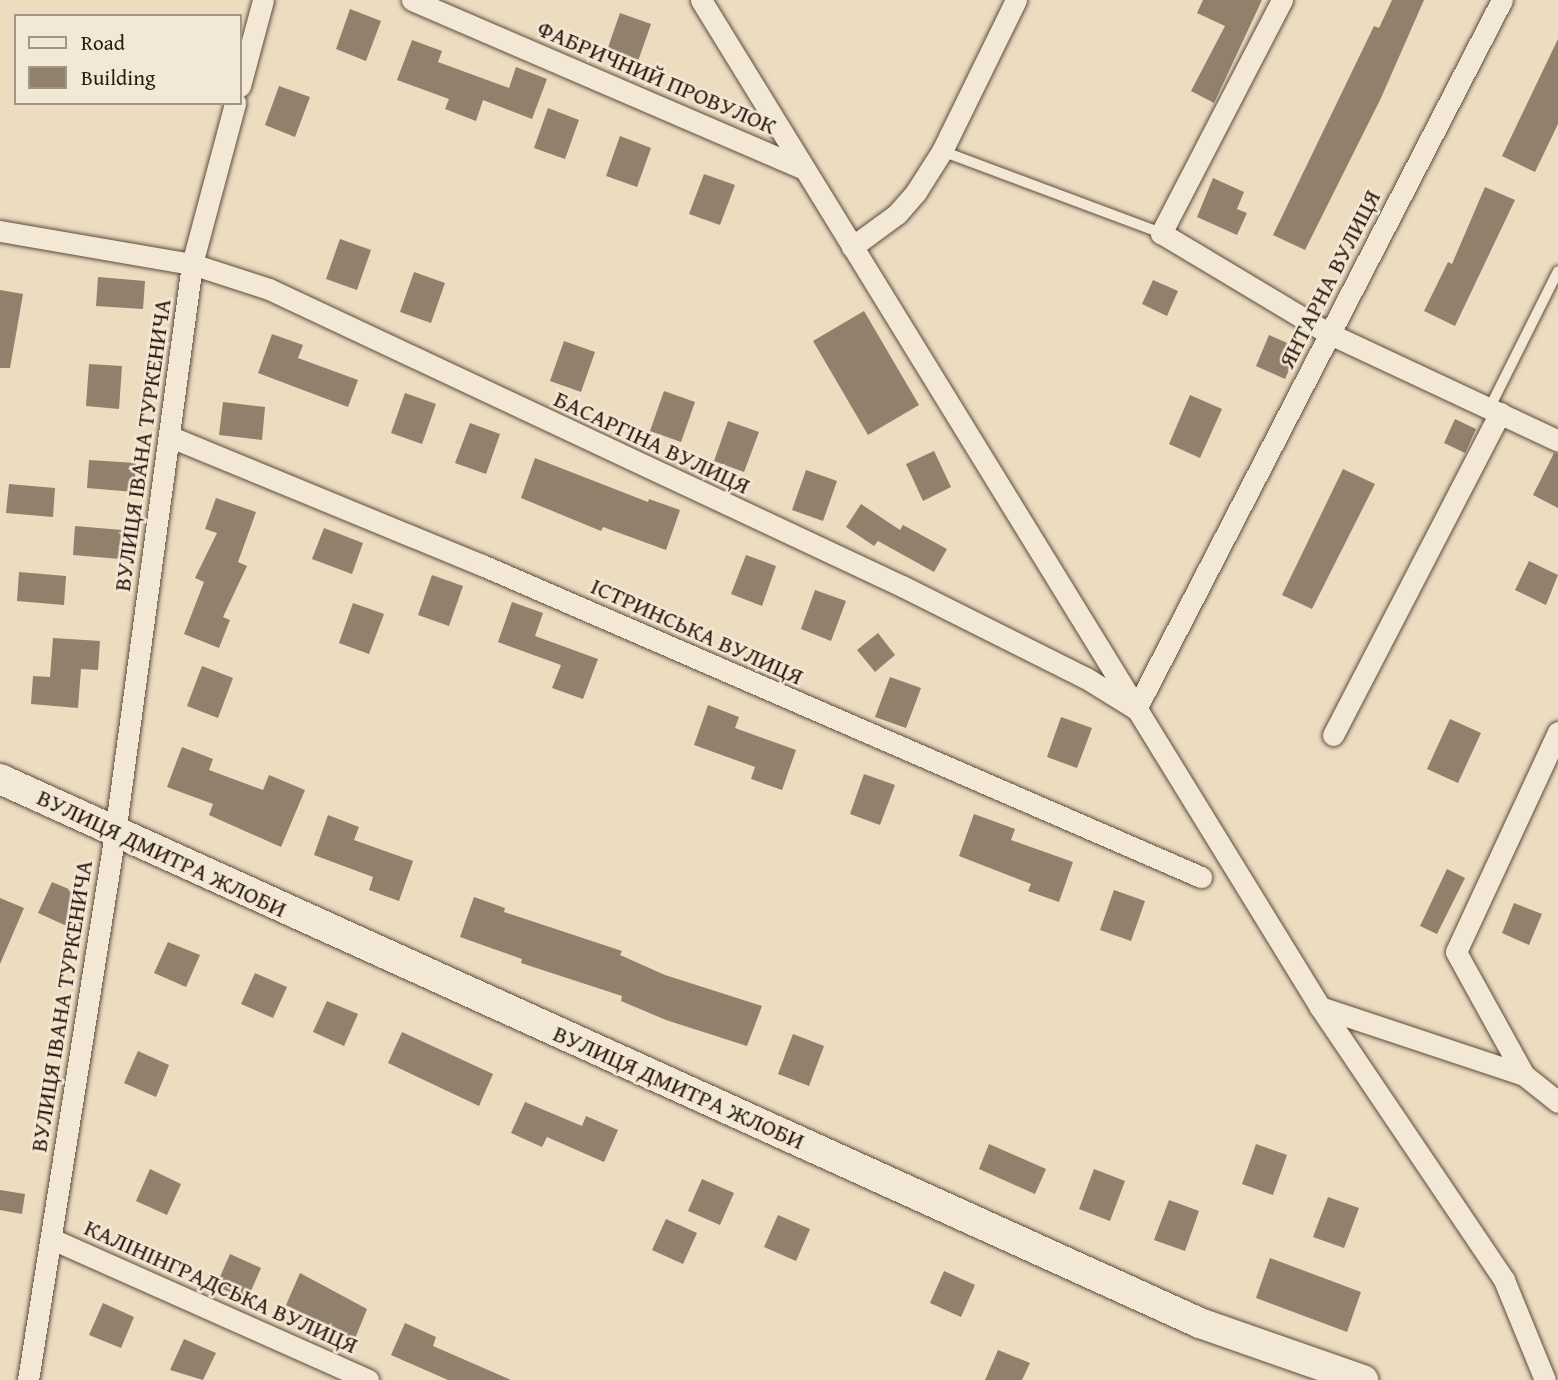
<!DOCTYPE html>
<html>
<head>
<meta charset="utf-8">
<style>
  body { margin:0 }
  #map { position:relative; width:1558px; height:1380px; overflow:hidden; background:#ecdcc0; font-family:"Gentium Book Plus",serif }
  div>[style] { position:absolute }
  .building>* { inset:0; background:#90806c }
  .roads { filter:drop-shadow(0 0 2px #5c4c3c) drop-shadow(0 0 2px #5c4c3c) }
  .service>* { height:10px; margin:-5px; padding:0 5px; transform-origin:5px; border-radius:5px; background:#f3e8d6 }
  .minor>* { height:21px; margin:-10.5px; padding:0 10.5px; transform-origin:10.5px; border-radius:10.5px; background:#f3e8d6 }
  .secondary>* { height:30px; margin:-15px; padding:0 15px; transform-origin:15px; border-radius:15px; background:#f3e8d6 }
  span { translate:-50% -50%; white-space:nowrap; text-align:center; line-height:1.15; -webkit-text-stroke:5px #f3e8d6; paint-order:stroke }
  .street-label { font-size:24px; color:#2c1c10 }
  .legend { position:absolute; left:14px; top:14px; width:228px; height:91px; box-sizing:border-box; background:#f3e8d6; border:2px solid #a39687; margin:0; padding:9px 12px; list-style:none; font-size:21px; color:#2c1c10 }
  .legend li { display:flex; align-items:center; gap:14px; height:35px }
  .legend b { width:35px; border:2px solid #a39687 }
</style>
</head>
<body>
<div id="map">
  <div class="building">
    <i style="clip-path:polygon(1203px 0,1262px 0,1214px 103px,1191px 91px,1225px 26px,1197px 13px)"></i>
    <i style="clip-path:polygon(1392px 0,1424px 0,1381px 98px,1305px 250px,1273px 235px,1374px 26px,1379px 28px)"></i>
    <i style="clip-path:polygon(350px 9px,381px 21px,366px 61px,336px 49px)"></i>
    <i style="clip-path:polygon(620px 13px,651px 24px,637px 64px,606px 53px)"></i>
    <i style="clip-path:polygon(1558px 39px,1558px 124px,1535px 172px,1502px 156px)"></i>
    <i style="clip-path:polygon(412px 40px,442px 51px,438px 62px,509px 88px,516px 67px,547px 79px,532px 119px,483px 100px,476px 121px,445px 109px,449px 99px,397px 80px)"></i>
    <i style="clip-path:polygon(279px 86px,310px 97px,295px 137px,265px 125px)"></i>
    <i style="clip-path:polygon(548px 108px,579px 120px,565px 159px,534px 148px)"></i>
    <i style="clip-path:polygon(620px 136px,651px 148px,637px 187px,606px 176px)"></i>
    <i style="clip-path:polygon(704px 174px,735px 185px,720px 225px,689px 214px)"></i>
    <i style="clip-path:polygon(1213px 178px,1244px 192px,1237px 209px,1247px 213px,1237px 235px,1197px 217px)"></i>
    <i style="clip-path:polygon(1485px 187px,1515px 200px,1455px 326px,1424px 311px,1448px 262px,1452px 264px)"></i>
    <i style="clip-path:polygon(340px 239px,371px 250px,357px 290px,326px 279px)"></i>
    <i style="clip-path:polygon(414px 272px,445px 283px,431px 323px,400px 312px)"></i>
    <i style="clip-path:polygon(98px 277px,145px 281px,143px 309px,96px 306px)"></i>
    <i style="clip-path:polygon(1153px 280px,1178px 291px,1167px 316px,1142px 304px)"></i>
    <i style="clip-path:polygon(0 290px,23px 294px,10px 368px,0 368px)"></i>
    <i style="clip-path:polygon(864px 311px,919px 405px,868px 435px,813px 341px)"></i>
    <i style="clip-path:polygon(272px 334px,303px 345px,298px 358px,358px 380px,348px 407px,258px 373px)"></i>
    <i style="clip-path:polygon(1269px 335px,1299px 348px,1285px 379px,1256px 366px)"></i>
    <i style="clip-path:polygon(564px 341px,595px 352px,581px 392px,550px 381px)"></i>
    <i style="clip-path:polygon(89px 364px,122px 366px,119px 409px,86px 406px)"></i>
    <i style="clip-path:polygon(664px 391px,695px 402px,681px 442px,650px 431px)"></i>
    <i style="clip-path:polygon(405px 393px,436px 404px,422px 444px,391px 433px)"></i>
    <i style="clip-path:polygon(1190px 395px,1222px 409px,1200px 458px,1169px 444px)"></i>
    <i style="clip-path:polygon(223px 402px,265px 407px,262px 440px,219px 435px)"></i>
    <i style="clip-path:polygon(1455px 419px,1476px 429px,1465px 453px,1444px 443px)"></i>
    <i style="clip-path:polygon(728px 421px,759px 432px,744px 472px,714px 461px)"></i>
    <i style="clip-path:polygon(470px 423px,500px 434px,486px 474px,455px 463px)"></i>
    <i style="clip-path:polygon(934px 451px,951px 487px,923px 501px,906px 464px)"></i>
    <i style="clip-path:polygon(1554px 453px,1558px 454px,1558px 508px,1533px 495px)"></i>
    <i style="clip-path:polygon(535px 458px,648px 502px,649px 499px,680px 510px,666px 550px,603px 527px,601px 531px,521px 498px)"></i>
    <i style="clip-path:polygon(89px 460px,136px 463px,134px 492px,87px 488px)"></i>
    <i style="clip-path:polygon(1343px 469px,1375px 484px,1312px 609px,1282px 595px)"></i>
    <i style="clip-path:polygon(806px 470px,837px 481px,823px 521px,792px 510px)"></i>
    <i style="clip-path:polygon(9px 484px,55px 488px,53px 517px,6px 513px)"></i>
    <i style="clip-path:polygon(216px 498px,256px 512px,238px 562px,247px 566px,223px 617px,230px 620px,219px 648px,184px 634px,204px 582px,195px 578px,217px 533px,205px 529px)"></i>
    <i style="clip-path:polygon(861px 504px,900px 530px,903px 525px,947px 549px,934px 572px,878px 541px,874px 546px,846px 527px)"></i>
    <i style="clip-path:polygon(75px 526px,122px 530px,120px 559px,73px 555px)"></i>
    <i style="clip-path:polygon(324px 528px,363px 543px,352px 574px,312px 559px)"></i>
    <i style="clip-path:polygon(746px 555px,776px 566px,762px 606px,731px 594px)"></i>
    <i style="clip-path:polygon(1529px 561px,1558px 575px,1546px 605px,1515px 590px)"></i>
    <i style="clip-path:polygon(19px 572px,66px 576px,64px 605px,17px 601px)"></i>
    <i style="clip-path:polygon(432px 575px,463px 586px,449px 626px,418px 615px)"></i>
    <i style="clip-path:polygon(815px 590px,846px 601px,831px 641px,801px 629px)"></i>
    <i style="clip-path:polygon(512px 602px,543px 613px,535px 636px,598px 659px,583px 699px,552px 688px,561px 665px,498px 642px)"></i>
    <i style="clip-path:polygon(353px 603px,384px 614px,369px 654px,339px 643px)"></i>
    <i style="clip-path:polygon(878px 633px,895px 655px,875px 672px,857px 650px)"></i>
    <i style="clip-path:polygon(53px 638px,100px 641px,98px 670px,81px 669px,78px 708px,31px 704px,33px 676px,50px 677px)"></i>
    <i style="clip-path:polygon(202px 666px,233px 678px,218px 718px,187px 706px)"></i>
    <i style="clip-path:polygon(890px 677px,921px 688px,906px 728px,875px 717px)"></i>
    <i style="clip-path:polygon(708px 705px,739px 717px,735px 728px,796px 750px,782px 790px,751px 779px,755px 767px,694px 745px)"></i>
    <i style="clip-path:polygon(1061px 717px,1092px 728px,1077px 768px,1047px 757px)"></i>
    <i style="clip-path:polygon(1450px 719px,1481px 733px,1458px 783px,1427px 769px)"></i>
    <i style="clip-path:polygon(182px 747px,213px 759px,209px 770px,263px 790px,269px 775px,305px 790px,281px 847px,209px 815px,213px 804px,167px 787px)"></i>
    <i style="clip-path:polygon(864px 774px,895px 785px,880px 825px,850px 814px)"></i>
    <i style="clip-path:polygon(974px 814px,1015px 829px,1011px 840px,1073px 862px,1059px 902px,1028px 891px,1031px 884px,959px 856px)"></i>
    <i style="clip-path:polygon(328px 815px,359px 827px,354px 840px,413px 861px,399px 901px,369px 890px,373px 877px,314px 855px)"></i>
    <i style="clip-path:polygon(1447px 869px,1465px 878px,1437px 934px,1420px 926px)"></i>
    <i style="clip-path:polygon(52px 882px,83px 895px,69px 927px,38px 913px)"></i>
    <i style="clip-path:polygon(1114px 890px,1145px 901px,1131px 941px,1100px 930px)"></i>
    <i style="clip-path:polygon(474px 897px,505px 908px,504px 912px,622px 951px,620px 955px,665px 975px,762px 1006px,747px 1046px,666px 1020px,621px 1001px,622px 996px,521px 963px,522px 959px,460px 937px)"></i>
    <i style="clip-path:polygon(0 898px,24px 908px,0 964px)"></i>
    <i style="clip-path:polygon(1514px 903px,1542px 914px,1529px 945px,1502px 933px)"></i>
    <i style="clip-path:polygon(168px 942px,200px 955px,186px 987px,154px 973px)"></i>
    <i style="clip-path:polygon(255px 973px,287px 987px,273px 1018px,241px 1004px)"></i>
    <i style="clip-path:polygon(327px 1001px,358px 1014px,344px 1046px,313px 1032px)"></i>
    <i style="clip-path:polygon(402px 1032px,493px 1074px,479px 1106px,388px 1063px)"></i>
    <i style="clip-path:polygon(793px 1034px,824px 1046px,809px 1086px,778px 1074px)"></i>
    <i style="clip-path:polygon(138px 1051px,169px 1065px,156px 1097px,124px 1083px)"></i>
    <i style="clip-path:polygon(525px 1102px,582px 1126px,586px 1116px,618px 1130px,604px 1162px,547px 1137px,542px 1147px,511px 1133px)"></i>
    <i style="clip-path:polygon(989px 1144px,1046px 1169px,1035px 1194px,979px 1169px)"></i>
    <i style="clip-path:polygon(1256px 1144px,1287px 1155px,1273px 1195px,1242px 1184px)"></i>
    <i style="clip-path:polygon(150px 1169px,181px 1184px,167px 1215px,136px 1201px)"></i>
    <i style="clip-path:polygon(1094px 1169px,1125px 1181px,1110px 1221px,1079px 1209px)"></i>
    <i style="clip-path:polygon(702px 1179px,734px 1193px,720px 1225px,688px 1211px)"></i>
    <i style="clip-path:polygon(0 1190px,25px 1194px,22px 1214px,0 1210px)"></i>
    <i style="clip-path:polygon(1328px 1197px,1359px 1208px,1344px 1248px,1313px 1237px)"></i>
    <i style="clip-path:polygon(1169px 1200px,1199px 1211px,1185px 1251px,1154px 1240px)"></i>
    <i style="clip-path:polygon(778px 1215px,810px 1229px,796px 1261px,764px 1247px)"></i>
    <i style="clip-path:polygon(666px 1219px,697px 1233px,683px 1264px,652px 1250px)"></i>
    <i style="clip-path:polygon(230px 1254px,261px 1268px,247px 1300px,216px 1286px)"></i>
    <i style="clip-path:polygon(1270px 1258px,1361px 1292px,1347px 1332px,1256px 1298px)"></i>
    <i style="clip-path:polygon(944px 1271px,975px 1285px,961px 1317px,930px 1303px)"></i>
    <i style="clip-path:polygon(300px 1273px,367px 1309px,354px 1341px,286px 1305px)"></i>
    <i style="clip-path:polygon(103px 1303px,134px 1317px,121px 1348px,89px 1335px)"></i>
    <i style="clip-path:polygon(405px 1323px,436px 1337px,433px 1346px,511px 1380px,448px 1380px,391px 1355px)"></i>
    <i style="clip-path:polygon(184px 1339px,216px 1353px,203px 1380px,170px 1370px)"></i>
    <i style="clip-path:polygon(998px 1350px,1030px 1363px,1022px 1380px,985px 1380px)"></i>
  </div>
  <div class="roads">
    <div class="service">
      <i style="left:942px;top:151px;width:234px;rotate:20.5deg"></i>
      <i style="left:1489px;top:409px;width:154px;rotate:-63.4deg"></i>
    </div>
    <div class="minor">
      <i style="left:412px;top:0;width:427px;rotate:23.3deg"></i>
      <i style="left:701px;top:0;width:1182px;rotate:58.42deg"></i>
      <i style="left:1320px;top:1007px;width:215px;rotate:18.4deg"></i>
      <i style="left:1282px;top:0;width:263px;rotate:117.4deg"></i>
      <i style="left:1161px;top:233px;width:197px;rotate:30.9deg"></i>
      <i style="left:1330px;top:334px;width:252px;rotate:25.1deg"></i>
      <i style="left:240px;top:86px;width:89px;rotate:-75deg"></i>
      <i style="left:0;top:231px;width:195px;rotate:9.8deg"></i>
      <i style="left:192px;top:264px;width:81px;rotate:18deg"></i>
      <i style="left:269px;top:289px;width:699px;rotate:25.14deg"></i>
      <i style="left:902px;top:586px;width:206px;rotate:26.6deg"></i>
      <i style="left:1086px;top:678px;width:59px;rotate:31.8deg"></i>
      <i style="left:1136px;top:709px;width:798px;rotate:-62.7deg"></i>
      <i style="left:852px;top:247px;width:56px;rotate:-36.3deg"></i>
      <i style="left:897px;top:214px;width:29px;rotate:-49deg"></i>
      <i style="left:916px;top:192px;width:49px;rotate:-57.6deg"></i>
      <i style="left:942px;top:151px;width:168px;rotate:-63.9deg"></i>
      <i style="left:171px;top:437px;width:336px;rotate:22.4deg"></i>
      <i style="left:482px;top:565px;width:784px;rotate:23.46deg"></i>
      <i style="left:1558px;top:732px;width:242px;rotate:114.9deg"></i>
      <i style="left:1456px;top:952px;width:141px;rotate:61.1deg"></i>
      <i style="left:1524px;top:1075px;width:43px;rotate:38.5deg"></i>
      <i style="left:1333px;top:735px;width:363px;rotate:-62.6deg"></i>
      <i style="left:1320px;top:1007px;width:329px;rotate:56deg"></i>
      <i style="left:1504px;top:1280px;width:108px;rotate:67.7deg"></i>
      <i style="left:52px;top:1239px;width:346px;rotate:24deg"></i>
      <i style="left:28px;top:1380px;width:554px;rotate:-80.96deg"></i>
      <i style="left:115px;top:833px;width:574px;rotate:-82.29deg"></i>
      <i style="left:192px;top:264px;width:167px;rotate:-75deg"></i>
    </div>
    <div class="secondary">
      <i style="left:0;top:779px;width:1318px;rotate:24.39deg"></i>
      <i style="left:1200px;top:1323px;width:173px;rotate:19.3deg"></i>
    </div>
  </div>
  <div class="street-label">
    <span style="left:657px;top:77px;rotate:23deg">ФАБРИЧНИЙ ПРОВУЛОК</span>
    <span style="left:1329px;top:279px;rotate:-63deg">ЯНТАРНА ВУЛИЦЯ</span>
    <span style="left:652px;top:442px;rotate:25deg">БАСАРГІНА ВУЛИЦЯ</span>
    <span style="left:142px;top:445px;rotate:-82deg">ВУЛИЦЯ ІВАНА ТУРКЕНИЧА</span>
    <span style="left:697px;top:631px;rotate:24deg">ІСТРИНСЬКА ВУЛИЦЯ</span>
    <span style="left:162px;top:853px;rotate:25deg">ВУЛИЦЯ ДМИТРА ЖЛОБИ</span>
    <span style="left:61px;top:1006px;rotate:-81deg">ВУЛИЦЯ ІВАНА ТУРКЕНИЧА</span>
    <span style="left:679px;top:1087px;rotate:24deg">ВУЛИЦЯ ДМИТРА ЖЛОБИ</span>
    <span style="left:221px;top:1286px;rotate:24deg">КАЛІНІНГРАДСЬКА ВУЛИЦЯ</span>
  </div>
  <ul class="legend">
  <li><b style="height:9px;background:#f3e8d6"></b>Road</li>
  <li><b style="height:19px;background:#90806c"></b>Building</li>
  </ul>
</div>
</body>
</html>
